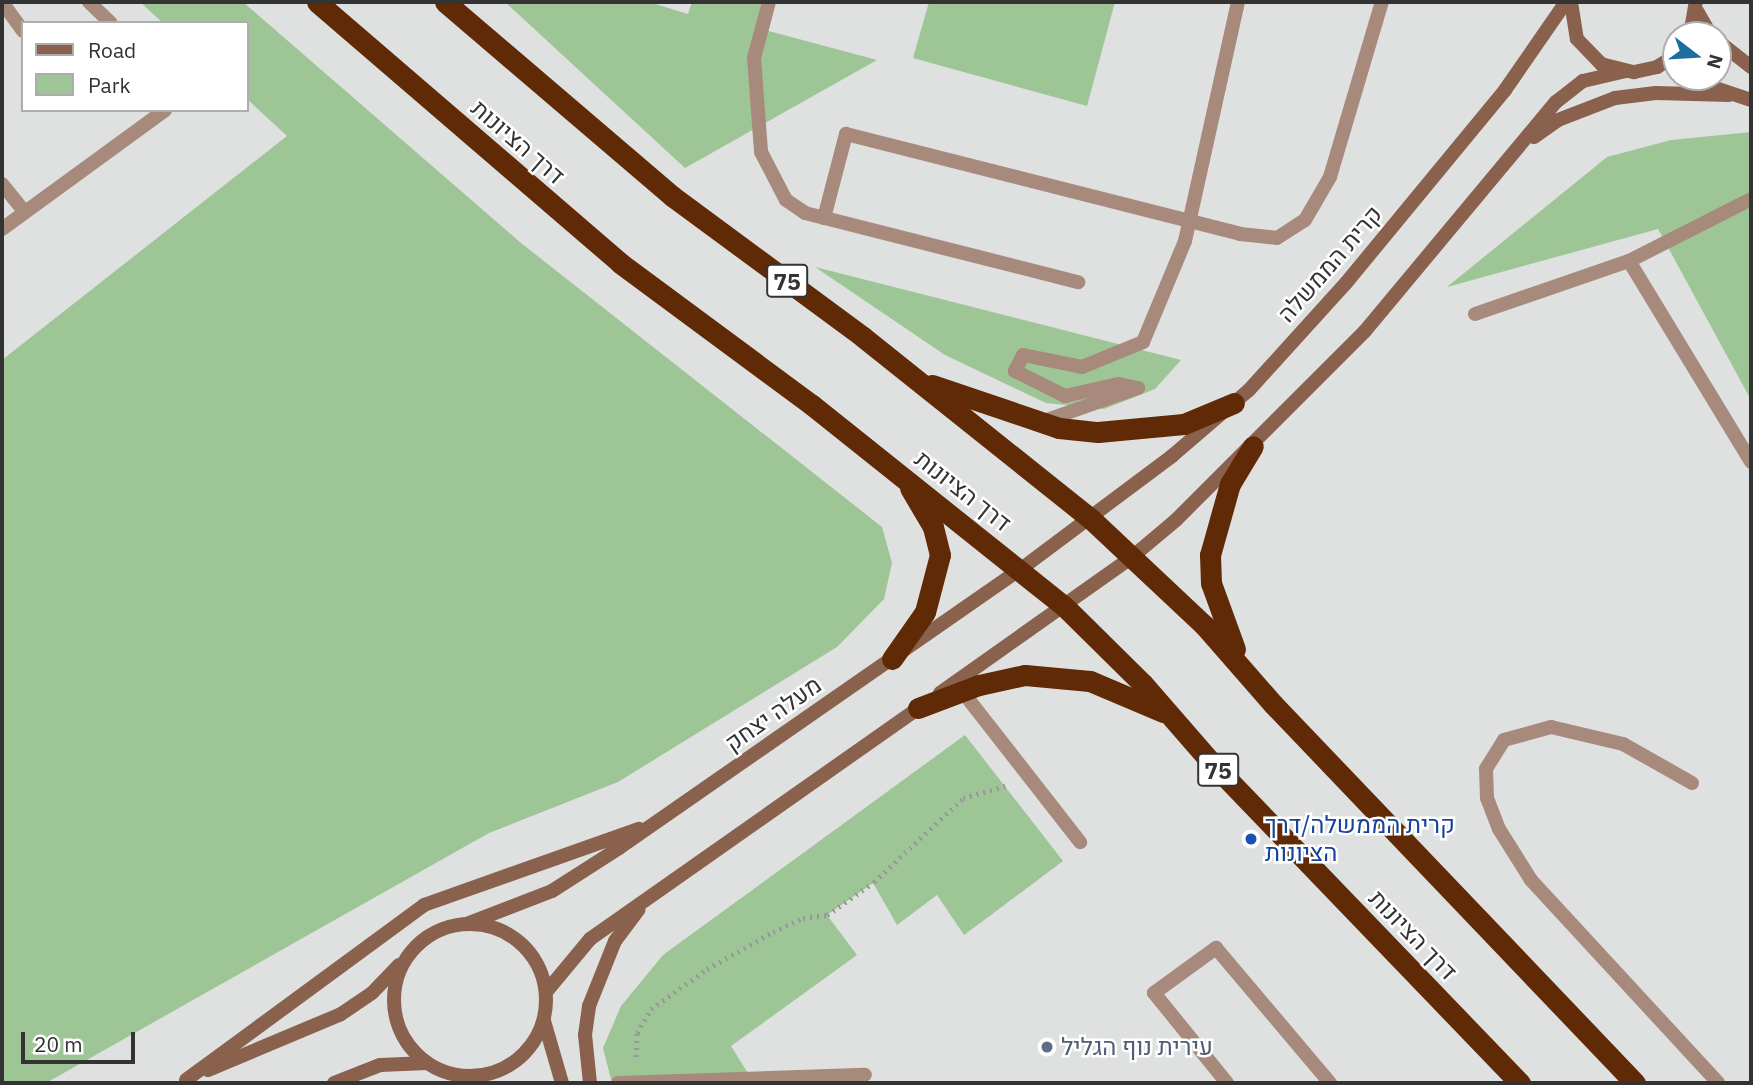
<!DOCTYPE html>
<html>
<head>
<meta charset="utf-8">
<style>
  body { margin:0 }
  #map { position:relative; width:1753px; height:1085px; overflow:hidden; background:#dfe0e0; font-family:"IBM Plex Sans",Heebo,sans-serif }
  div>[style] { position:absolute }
  .green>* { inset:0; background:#9dc596 }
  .path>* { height:4.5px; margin-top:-2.25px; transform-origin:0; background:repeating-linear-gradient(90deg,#979898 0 2px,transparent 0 7px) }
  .lane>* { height:14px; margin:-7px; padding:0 7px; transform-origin:7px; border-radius:7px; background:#a78a7c }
  .street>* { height:14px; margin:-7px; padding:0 7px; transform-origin:7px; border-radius:7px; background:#a78a7c }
  .secondary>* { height:14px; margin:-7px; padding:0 7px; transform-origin:7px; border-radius:7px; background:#89614d }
  .secondary>.ring { margin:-7px; padding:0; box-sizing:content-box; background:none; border:14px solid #89614d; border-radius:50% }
  .highway>* { height:21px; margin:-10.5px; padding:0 10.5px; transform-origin:10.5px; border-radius:10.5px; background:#602a07 }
  .dots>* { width:19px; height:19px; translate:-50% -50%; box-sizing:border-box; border:4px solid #fff; border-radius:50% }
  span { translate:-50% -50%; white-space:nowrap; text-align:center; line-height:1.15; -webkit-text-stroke:5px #fff; paint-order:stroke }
  .shield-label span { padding:2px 5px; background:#fff; border:2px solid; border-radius:5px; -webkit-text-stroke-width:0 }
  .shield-label { font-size:23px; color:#333; font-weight:700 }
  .street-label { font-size:24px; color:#333 }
  .transit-label { font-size:24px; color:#164399 }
  .left { translate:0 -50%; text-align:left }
  .service-label { font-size:24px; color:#4e5e75 }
  .frame { position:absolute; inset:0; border:4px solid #333; pointer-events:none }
  .legend { position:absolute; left:21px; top:21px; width:228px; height:91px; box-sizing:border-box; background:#fff; border:2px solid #adadad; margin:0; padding:9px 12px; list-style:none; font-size:21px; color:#333 }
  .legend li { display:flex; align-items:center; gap:14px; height:35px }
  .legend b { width:35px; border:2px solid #adadad }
  .north { position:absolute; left:1662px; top:21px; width:70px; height:70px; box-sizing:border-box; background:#fff; border:2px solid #adadad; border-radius:50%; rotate:107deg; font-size:19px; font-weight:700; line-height:28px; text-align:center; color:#333 }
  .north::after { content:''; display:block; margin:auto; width:24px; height:32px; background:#1d6e9f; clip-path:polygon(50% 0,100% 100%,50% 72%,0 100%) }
  .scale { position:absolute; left:21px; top:1032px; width:114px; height:32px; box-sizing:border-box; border:4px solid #333; border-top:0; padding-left:9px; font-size:21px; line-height:24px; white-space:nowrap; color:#333; -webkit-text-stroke:5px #fff; paint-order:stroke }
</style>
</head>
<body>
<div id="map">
  <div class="green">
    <i style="clip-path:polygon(140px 2px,243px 2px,521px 243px,882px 527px,892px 563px,884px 599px,837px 647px,618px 782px,489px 833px,46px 1083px,2px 1083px,2px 360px,287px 136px,247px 99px,247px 23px,163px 23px)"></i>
    <i style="clip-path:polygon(505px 2px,649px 2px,688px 14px,692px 2px,772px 2px,765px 30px,877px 60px,685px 168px)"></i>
    <i style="clip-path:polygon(929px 2px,1115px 2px,1087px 106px,913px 58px)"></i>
    <i style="clip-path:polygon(1751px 132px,1751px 400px,1658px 229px,1447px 287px,1607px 157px,1671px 140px)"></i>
    <i style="clip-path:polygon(815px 267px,1181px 360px,1155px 389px,1104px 409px,1046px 403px,945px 355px)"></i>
    <i style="clip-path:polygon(965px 735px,1063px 861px,964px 935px,937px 895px,897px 925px,873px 883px,827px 915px,857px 955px,731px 1046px,754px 1083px,612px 1083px,603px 1048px,621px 1006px,663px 955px)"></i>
  </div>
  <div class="path">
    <i style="left:636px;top:1057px;width:24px;rotate:-88deg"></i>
    <i style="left:637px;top:1033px;width:28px;rotate:-60deg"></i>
    <i style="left:651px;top:1009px;width:69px;rotate:-35.5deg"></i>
    <i style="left:707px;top:969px;width:76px;rotate:-29.3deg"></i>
    <i style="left:773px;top:932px;width:33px;rotate:-25deg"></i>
    <i style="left:803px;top:918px;width:24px;rotate:-7deg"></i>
    <i style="left:827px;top:915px;width:57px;rotate:-35.1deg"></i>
    <i style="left:874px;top:882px;width:122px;rotate:-43.3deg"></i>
    <i style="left:963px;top:798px;width:44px;rotate:-15.9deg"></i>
  </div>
  <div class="lane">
    <i style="left:2px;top:2px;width:36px;rotate:54deg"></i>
    <i style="left:89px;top:2px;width:30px;rotate:44deg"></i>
    <i style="left:769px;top:2px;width:58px;rotate:105deg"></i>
    <i style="left:754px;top:58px;width:94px;rotate:85.7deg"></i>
    <i style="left:761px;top:152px;width:54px;rotate:62.5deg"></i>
    <i style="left:786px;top:200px;width:23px;rotate:34deg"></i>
    <i style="left:805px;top:213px;width:282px;rotate:14.2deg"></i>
    <i style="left:2px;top:184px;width:35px;rotate:51deg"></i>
    <i style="left:824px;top:218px;width:87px;rotate:-75.3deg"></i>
    <i style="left:846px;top:134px;width:406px;rotate:14.2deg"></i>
    <i style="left:1240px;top:234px;width:37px;rotate:6deg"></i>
    <i style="left:1277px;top:238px;width:33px;rotate:-33deg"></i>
    <i style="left:1305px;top:220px;width:50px;rotate:-59.8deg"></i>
    <i style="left:1330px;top:177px;width:183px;rotate:-73.5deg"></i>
    <i style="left:2px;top:229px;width:202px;rotate:-36.1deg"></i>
    <i style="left:962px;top:691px;width:192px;rotate:52deg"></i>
    <i style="left:1692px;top:783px;width:79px;rotate:-150.5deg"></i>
    <i style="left:1623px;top:744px;width:74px;rotate:-166.7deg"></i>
    <i style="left:1551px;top:727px;width:49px;rotate:164.5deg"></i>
    <i style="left:1504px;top:740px;width:34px;rotate:122deg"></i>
    <i style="left:1486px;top:769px;width:29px;rotate:88deg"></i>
    <i style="left:1487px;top:798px;width:33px;rotate:69deg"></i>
    <i style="left:1499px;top:829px;width:60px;rotate:57.9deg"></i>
    <i style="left:1531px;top:880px;width:276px;rotate:47.3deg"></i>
    <i style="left:1227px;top:1083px;width:116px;rotate:-129deg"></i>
    <i style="left:1154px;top:993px;width:77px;rotate:-36deg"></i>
    <i style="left:1216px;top:948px;width:177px;rotate:49.8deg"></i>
  </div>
  <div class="street">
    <i style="left:1629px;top:261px;width:235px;rotate:58.7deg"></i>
    <i style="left:1475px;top:314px;width:163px;rotate:-19deg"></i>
    <i style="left:1629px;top:261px;width:137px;rotate:-26.9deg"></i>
    <i style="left:1041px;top:422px;width:103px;rotate:-19.3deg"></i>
    <i style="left:1138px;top:388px;width:20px;rotate:-169deg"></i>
    <i style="left:1118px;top:384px;width:54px;rotate:167.2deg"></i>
    <i style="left:1065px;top:396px;width:56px;rotate:-153.4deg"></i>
    <i style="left:1015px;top:371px;width:18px;rotate:-63deg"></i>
    <i style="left:1023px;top:355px;width:60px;rotate:11.5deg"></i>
    <i style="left:1082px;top:367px;width:66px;rotate:-22.3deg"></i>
    <i style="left:1143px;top:342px;width:109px;rotate:-67.4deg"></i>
    <i style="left:1185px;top:241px;width:245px;rotate:-77.5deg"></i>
    <i style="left:618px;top:1083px;width:247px;rotate:-1.9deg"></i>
  </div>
  <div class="secondary">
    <i style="left:1571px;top:2px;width:37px;rotate:81deg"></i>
    <i style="left:1577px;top:39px;width:35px;rotate:46deg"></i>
    <i style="left:1601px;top:64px;width:34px;rotate:14deg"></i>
    <i style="left:1634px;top:72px;width:24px;rotate:-12deg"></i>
    <i style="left:1657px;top:67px;width:22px;rotate:-32deg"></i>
    <i style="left:1697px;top:11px;width:28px;rotate:60deg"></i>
    <i style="left:1690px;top:35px;width:34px;rotate:-80deg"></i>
    <i style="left:1718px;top:41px;width:42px;rotate:38.2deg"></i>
    <i style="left:1682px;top:77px;width:73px;rotate:18.4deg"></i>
    <i style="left:1534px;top:137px;width:29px;rotate:-35deg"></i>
    <i style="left:1558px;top:120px;width:61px;rotate:-21.1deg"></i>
    <i style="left:1615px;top:98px;width:41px;rotate:-7deg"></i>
    <i style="left:1656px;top:93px;width:73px;rotate:1.6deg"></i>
    <i style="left:940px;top:693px;width:235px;rotate:-35.3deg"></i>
    <i style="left:1132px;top:557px;width:57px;rotate:-40.1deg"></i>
    <i style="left:1176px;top:520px;width:267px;rotate:-45deg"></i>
    <i style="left:1365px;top:331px;width:298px;rotate:-50.2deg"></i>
    <i style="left:1556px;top:102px;width:34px;rotate:-38deg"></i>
    <i style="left:1583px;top:81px;width:44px;rotate:-13.1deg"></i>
    <i style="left:469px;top:923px;width:89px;rotate:-21.1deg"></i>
    <i style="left:552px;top:891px;width:80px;rotate:-32.7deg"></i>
    <i style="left:619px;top:848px;width:489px;rotate:-34.8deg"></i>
    <i style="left:1021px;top:569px;width:189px;rotate:-36.8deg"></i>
    <i style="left:1172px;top:456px;width:101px;rotate:-40.6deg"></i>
    <i style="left:1249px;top:390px;width:144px;rotate:-47.8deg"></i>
    <i style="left:1346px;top:283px;width:250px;rotate:-50.5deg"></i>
    <i style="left:1505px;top:90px;width:107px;rotate:-55.3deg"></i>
    <i class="ring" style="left:394px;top:924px;width:138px;height:138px"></i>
    <i style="left:546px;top:992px;width:69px;rotate:-50.3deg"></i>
    <i style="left:590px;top:939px;width:407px;rotate:-35.1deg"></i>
    <i style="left:544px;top:1021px;width:65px;rotate:73.8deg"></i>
    <i style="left:208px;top:1070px;width:144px;rotate:-22.8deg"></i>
    <i style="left:341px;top:1014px;width:37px;rotate:-34deg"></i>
    <i style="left:372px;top:993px;width:39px;rotate:-46deg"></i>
    <i style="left:186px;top:1080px;width:295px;rotate:-36.3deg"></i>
    <i style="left:424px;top:905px;width:228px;rotate:-19.5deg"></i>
    <i style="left:334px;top:1083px;width:49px;rotate:-21.4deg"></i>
    <i style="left:380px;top:1065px;width:47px;rotate:-2.4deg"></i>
    <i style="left:590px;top:1083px;width:48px;rotate:-95.9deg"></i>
    <i style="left:585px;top:1035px;width:29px;rotate:-82deg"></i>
    <i style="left:589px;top:1006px;width:70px;rotate:-68.2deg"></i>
    <i style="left:615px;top:941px;width:39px;rotate:-53deg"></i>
  </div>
  <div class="highway">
    <i style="left:317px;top:2px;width:400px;rotate:40.7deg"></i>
    <i style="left:620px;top:263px;width:239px;rotate:36.5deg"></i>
    <i style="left:812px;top:405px;width:322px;rotate:38.6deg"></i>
    <i style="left:1064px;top:606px;width:111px;rotate:44.6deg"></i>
    <i style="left:1143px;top:684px;width:102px;rotate:49deg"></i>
    <i style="left:1210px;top:761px;width:447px;rotate:46.1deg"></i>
    <i style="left:445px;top:2px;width:299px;rotate:40.5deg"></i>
    <i style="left:672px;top:196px;width:237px;rotate:36.4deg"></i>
    <i style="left:863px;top:337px;width:292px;rotate:38.6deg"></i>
    <i style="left:1091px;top:519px;width:155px;rotate:43.2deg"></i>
    <i style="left:1204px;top:625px;width:105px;rotate:48.9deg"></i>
    <i style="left:1273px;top:704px;width:524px;rotate:46.31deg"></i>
    <i style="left:932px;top:385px;width:134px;rotate:18.7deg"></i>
    <i style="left:1059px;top:428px;width:39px;rotate:6deg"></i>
    <i style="left:1098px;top:432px;width:86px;rotate:-5.3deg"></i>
    <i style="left:1184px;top:424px;width:54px;rotate:-22.8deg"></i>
    <i style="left:1235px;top:649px;width:70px;rotate:-110deg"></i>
    <i style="left:1211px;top:583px;width:28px;rotate:-92deg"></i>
    <i style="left:1210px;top:555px;width:74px;rotate:-74.3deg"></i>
    <i style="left:1230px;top:484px;width:44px;rotate:-58.8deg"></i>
    <i style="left:892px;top:659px;width:57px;rotate:-54.9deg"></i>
    <i style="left:925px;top:612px;width:59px;rotate:-75.3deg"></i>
    <i style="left:940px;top:555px;width:29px;rotate:-104deg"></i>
    <i style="left:933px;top:527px;width:45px;rotate:-120.5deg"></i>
    <i style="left:918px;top:708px;width:65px;rotate:-20.7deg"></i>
    <i style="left:979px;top:685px;width:47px;rotate:-12.3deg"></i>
    <i style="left:1025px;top:675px;width:65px;rotate:5.3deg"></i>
    <i style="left:1090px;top:681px;width:79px;rotate:23deg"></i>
  </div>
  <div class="dots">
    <i style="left:1251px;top:839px;background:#1a4fb4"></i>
    <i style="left:1047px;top:1047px;background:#5c6f8a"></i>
  </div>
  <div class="shield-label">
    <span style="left:787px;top:281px">75</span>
    <span style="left:1218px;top:770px">75</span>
  </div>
  <div class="street-label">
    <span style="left:518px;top:142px;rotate:41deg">דרך הציונות</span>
    <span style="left:1330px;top:264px;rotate:-49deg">קרית הממשלה</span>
    <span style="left:963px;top:491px;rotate:38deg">דרך הציונות</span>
    <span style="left:773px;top:714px;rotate:-35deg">מעלה יצחק</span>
    <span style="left:1413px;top:935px;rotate:46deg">דרך הציונות</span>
  </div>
  <div class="transit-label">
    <span class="left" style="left:1265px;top:839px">קרית הממשלה/דרך<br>הציונות</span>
  </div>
  <div class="service-label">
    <span class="left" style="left:1061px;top:1047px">עירית נוף הגליל</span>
  </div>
  <div class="frame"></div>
  <ul class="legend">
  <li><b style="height:9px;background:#89614d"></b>Road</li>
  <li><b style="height:19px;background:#9dc596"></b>Park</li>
  </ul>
  <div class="north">N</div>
  <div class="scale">20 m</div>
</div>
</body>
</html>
